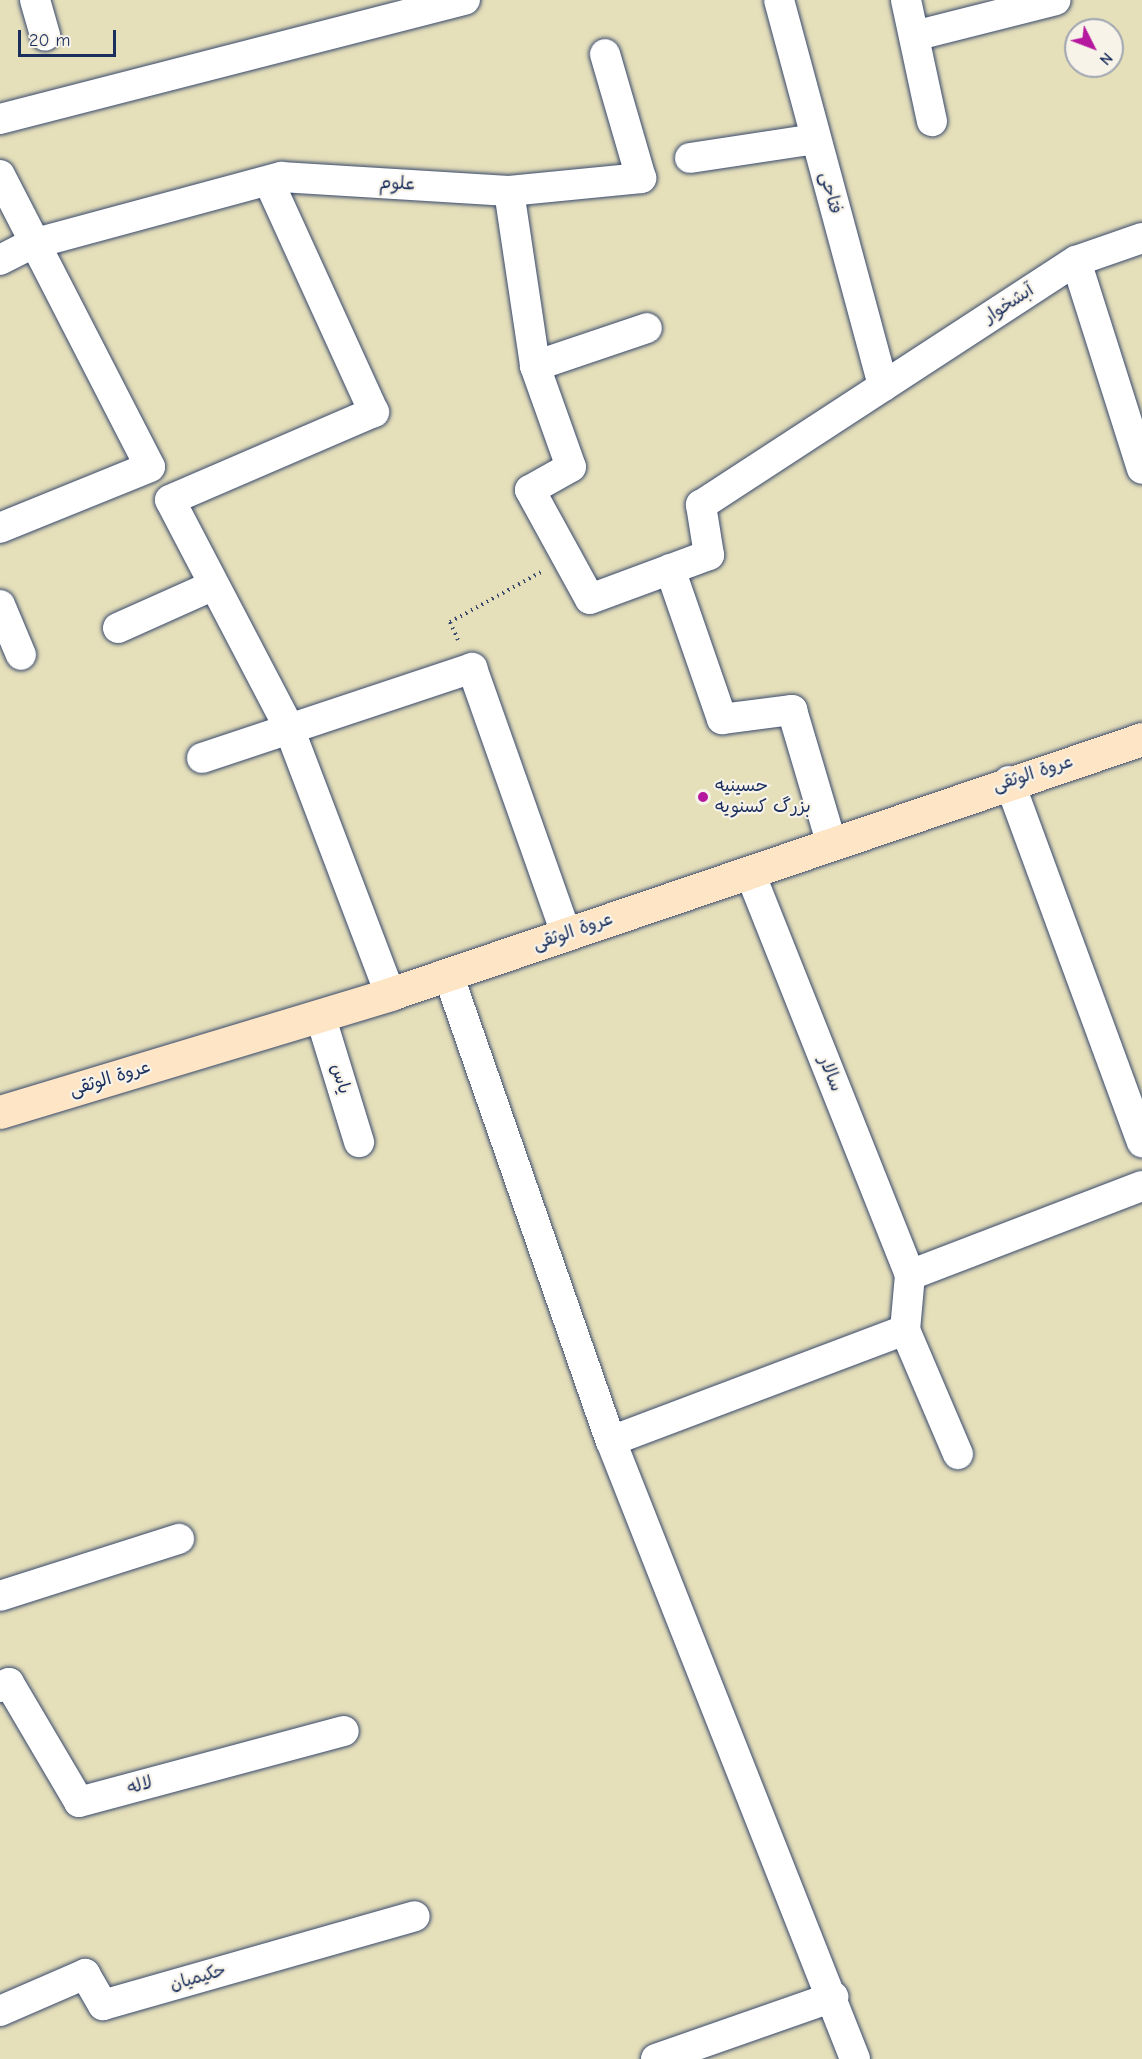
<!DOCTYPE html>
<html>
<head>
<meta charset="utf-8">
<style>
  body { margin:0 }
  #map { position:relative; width:1142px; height:2059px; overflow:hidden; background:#e5dfba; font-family:"Comic Neue","Playpen Sans Arabic",sans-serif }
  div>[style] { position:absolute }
  .path>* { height:4px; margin-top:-2px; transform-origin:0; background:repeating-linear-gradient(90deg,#39496c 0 1.5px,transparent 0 6px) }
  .roads { filter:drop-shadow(0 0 2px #39496c) drop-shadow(0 0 2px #39496c) }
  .street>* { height:30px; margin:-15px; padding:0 15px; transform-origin:15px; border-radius:15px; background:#fff }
  .secondary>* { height:33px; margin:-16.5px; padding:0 16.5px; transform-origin:16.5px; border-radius:16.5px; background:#fde5c5 }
  .dots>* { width:16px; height:16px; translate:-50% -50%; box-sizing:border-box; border:3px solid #f7f3e8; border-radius:50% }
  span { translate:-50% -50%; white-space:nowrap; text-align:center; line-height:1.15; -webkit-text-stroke:4.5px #f7f3e8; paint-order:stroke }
  .street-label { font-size:18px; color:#1b2f5e }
  .poi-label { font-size:18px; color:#1b2f5e }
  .left { translate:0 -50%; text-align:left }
  .north { position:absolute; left:1064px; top:18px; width:60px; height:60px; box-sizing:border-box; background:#f7f3e8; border:2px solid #9fa5b1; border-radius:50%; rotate:132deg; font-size:16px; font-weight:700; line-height:24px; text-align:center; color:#1b2f5e }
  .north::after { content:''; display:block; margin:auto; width:21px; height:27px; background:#b5179e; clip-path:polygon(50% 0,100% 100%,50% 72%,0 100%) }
  .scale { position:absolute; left:18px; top:30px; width:98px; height:27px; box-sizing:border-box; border:3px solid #1b2f5e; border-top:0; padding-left:8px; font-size:18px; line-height:21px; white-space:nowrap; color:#1b2f5e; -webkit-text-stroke:4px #f7f3e8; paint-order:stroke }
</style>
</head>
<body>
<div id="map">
  <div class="path">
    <i style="left:458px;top:640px;width:20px;rotate:-114deg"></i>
    <i style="left:450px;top:622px;width:104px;rotate:-28.8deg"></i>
  </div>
  <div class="roads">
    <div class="street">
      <i style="left:35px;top:0;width:37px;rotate:74deg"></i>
      <i style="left:779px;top:0;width:400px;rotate:74.9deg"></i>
      <i style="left:906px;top:0;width:124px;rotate:77.9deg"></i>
      <i style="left:914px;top:36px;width:146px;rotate:-14.2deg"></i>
      <i style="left:0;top:119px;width:480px;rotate:-14.4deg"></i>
      <i style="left:690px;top:158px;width:126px;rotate:-8.6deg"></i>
      <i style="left:0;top:175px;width:328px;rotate:62.8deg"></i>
      <i style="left:150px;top:467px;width:162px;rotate:157.9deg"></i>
      <i style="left:269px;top:182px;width:253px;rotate:65.5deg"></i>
      <i style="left:374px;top:412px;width:222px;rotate:156.7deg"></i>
      <i style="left:170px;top:500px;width:257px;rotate:62.4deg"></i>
      <i style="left:289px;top:728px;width:285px;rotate:69.2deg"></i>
      <i style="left:509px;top:191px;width:177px;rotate:81.5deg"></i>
      <i style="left:535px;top:366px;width:107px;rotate:70.4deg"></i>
      <i style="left:571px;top:467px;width:47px;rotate:150.7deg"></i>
      <i style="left:530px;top:490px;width:124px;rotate:61.2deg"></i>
      <i style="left:590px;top:599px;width:127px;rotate:-20.3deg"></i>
      <i style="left:709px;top:555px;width:51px;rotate:-99.1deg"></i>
      <i style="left:701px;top:505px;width:447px;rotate:-33.1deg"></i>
      <i style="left:1076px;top:261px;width:70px;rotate:-19.2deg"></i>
      <i style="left:0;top:260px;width:36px;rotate:-27deg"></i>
      <i style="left:32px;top:244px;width:258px;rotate:-15.1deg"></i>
      <i style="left:281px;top:177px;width:228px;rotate:3.5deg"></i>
      <i style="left:509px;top:191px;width:133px;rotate:-5.6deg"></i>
      <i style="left:641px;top:178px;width:129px;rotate:-106.2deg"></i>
      <i style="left:1076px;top:261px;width:218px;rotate:72.4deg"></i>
      <i style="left:535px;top:366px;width:118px;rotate:-18.7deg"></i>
      <i style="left:670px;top:569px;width:159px;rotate:70.9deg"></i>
      <i style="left:722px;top:719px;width:71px;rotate:-7.3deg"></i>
      <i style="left:792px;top:710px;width:141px;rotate:73.5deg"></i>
      <i style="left:0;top:605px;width:54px;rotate:67.2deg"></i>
      <i style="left:118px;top:628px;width:105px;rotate:-24.1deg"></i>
      <i style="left:202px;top:758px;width:285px;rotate:-18.4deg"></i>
      <i style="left:472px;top:668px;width:282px;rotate:70.5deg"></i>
      <i style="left:1009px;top:781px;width:385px;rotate:69.8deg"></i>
      <i style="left:750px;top:873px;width:433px;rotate:68.3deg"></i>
      <i style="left:910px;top:1275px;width:55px;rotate:95.2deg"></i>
      <i style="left:905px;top:1330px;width:135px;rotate:66.9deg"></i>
      <i style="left:448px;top:974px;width:495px;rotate:70.8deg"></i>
      <i style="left:611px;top:1441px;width:664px;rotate:68.45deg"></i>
      <i style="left:320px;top:1015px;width:133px;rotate:72.9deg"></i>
      <i style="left:910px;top:1275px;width:248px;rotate:-21deg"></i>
      <i style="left:611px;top:1441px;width:314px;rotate:-20.7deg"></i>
      <i style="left:0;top:1596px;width:188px;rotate:-17.7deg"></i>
      <i style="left:0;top:1687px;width:10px;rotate:-24deg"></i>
      <i style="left:9px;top:1683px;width:138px;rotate:59.5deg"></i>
      <i style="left:79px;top:1802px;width:274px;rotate:-15deg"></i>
      <i style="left:0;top:2011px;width:93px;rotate:-23.5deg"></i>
      <i style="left:85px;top:1974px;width:36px;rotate:60deg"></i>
      <i style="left:103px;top:2005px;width:324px;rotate:-15.9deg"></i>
      <i style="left:656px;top:2059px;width:188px;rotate:-19.3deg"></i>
    </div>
    <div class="secondary">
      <i style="left:0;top:1112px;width:407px;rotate:-16.8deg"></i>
      <i style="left:390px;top:994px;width:794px;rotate:-18.73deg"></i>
    </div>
  </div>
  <div class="dots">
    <i style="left:703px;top:797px;background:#b5179e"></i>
  </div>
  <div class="street-label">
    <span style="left:397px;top:184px;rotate:3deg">علوم</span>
    <span style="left:830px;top:193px;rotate:75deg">فتاحی</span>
    <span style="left:1009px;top:304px;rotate:-33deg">آبشخوار</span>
    <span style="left:1033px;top:774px;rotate:-18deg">عروة الوثقی</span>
    <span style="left:573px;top:932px;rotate:-19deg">عروة الوثقی</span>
    <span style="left:830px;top:1074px;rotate:68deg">سالار</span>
    <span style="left:110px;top:1079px;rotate:-17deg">عروة الوثقی</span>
    <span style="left:340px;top:1079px;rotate:73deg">یاس</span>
    <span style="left:140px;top:1786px;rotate:-15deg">لاله</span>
    <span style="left:198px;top:1978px;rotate:-16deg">حکیمیان</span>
  </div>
  <div class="poi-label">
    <span class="left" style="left:715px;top:797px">حسینیه<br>بزرگ کسنویه</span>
  </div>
  <div class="north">N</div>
  <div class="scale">20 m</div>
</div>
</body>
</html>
